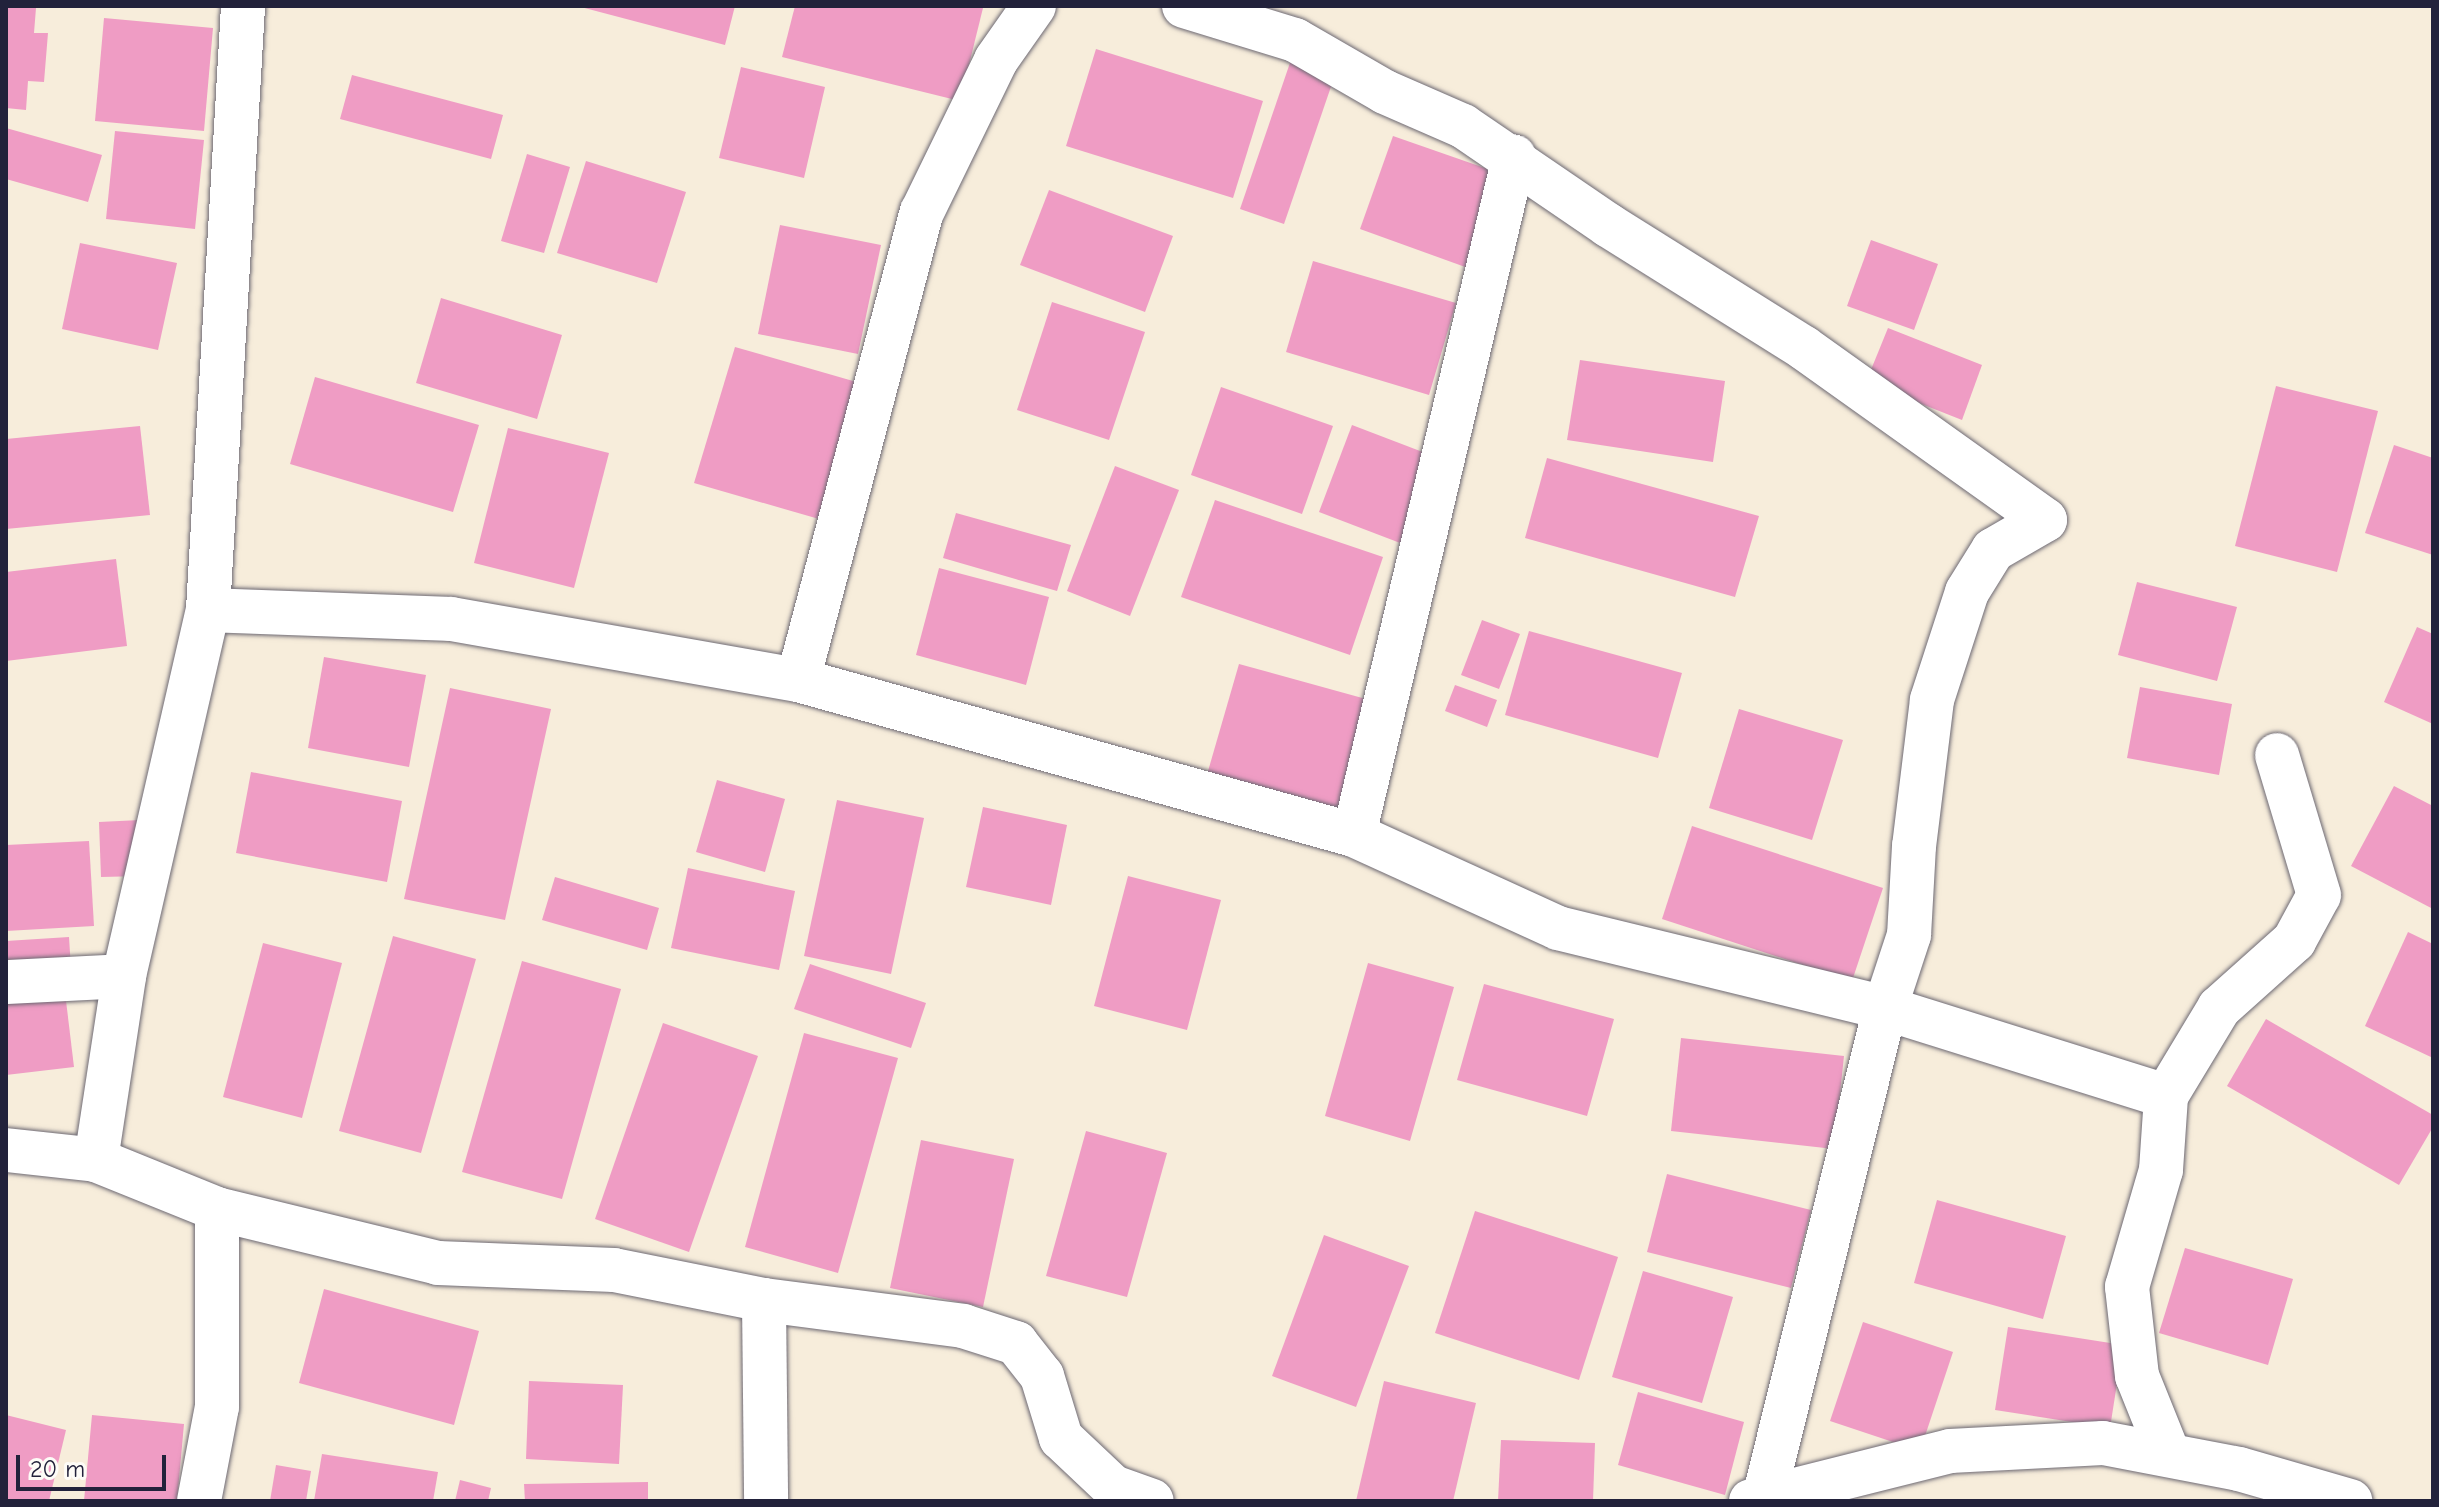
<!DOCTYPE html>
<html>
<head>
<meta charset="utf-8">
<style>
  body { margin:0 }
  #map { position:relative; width:2439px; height:1507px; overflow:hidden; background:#f7eddb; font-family:"Comic Neue",sans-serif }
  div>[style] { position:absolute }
  .building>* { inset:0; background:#ef9cc4 }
  .roads { filter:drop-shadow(0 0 2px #6d6973) drop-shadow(0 0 2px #6d6973) }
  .street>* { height:44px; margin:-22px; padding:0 22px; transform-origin:22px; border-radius:22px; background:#fff }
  span { translate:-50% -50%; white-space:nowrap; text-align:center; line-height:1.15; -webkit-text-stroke:6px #fdfcf7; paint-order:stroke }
  .frame { position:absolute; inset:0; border:8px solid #22223b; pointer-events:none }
  .scale { position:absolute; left:16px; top:1455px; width:150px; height:36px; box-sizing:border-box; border:4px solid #22223b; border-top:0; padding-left:10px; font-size:24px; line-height:28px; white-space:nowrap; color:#22223b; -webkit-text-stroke:6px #fdfcf7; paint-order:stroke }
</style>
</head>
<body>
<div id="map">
  <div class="building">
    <i style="clip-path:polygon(6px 6px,36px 8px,34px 33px,48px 33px,44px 82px,28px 81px,26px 110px,6px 108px)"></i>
    <i style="clip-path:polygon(577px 6px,735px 6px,725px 45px)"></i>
    <i style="clip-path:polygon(795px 6px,983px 8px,960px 101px,782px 57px)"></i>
    <i style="clip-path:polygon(104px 18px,213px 28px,204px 131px,95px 121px)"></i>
    <i style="clip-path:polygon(1096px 49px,1263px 101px,1233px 198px,1066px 146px)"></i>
    <i style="clip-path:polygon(1292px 57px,1336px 72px,1284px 224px,1240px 209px)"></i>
    <i style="clip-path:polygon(741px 67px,825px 87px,804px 178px,719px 158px)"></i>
    <i style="clip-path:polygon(352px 75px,503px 115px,491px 159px,340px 119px)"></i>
    <i style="clip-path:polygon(6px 128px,102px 155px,88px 202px,6px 179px)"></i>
    <i style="clip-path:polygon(115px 131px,204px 140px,195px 229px,106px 219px)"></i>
    <i style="clip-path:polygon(1393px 136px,1502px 174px,1468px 268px,1360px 229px)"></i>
    <i style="clip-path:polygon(527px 154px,570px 167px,544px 253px,501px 241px)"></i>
    <i style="clip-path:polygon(586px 161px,686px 192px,657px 283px,557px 253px)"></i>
    <i style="clip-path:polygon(1049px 190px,1173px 236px,1145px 312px,1020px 265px)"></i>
    <i style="clip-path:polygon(780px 225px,881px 245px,858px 354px,758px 334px)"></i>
    <i style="clip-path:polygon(1871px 240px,1938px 264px,1914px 330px,1847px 306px)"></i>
    <i style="clip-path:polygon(80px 243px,177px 263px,158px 350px,62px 329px)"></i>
    <i style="clip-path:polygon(1313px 261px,1456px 303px,1429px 395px,1286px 352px)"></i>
    <i style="clip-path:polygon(441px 298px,562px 335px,537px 419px,416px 383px)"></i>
    <i style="clip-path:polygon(1052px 302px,1145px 332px,1109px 440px,1017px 410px)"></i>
    <i style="clip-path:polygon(1888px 328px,1982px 365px,1962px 420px,1866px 382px)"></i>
    <i style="clip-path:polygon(735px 347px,860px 383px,819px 519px,694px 483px)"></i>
    <i style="clip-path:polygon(1580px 360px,1725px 381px,1713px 462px,1567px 440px)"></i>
    <i style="clip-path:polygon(315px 377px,479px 425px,453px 512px,290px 464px)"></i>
    <i style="clip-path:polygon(2276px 386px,2378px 411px,2337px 572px,2235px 546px)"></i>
    <i style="clip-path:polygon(1221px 387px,1333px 426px,1302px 514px,1191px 475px)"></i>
    <i style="clip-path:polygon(1352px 425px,1441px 459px,1408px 546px,1319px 512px)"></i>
    <i style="clip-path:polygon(140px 426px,150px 515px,6px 529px,6px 439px)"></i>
    <i style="clip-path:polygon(508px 428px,609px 453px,574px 588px,474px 563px)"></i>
    <i style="clip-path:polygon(2394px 445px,2433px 458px,2433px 555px,2365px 533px)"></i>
    <i style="clip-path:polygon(1547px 458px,1759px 516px,1735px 597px,1525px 538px)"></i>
    <i style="clip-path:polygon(1115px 466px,1179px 490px,1130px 616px,1067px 591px)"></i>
    <i style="clip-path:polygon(1215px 500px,1383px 557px,1350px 655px,1181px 597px)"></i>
    <i style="clip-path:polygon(956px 513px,1071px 545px,1057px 591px,943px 558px)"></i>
    <i style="clip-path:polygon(116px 559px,127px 646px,6px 661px,6px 572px)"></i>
    <i style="clip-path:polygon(939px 568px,1049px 597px,1026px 685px,916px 655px)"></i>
    <i style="clip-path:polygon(2137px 582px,2237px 607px,2217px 681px,2118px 655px)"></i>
    <i style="clip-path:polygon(1482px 620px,1520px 634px,1499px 689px,1461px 675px)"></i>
    <i style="clip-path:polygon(2417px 627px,2433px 634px,2433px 724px,2384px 702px)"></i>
    <i style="clip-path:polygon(1529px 631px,1682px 673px,1658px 758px,1505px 715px)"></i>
    <i style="clip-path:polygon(324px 657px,426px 675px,409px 767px,308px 748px)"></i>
    <i style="clip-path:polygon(1239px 664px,1384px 704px,1349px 827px,1204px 785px)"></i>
    <i style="clip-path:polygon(1455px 685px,1497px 700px,1487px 727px,1445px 711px)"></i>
    <i style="clip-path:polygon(2140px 687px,2232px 704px,2219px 775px,2127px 758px)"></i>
    <i style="clip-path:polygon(450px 688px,551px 709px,505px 920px,404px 899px)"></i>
    <i style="clip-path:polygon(1739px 709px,1843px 740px,1812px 840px,1709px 808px)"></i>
    <i style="clip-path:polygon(251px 772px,402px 801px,387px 882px,236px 853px)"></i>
    <i style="clip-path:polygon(717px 780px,785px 799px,765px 872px,696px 852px)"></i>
    <i style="clip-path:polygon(2394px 786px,2433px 806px,2433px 909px,2351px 866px)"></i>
    <i style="clip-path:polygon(837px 800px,924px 818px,891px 974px,804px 956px)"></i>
    <i style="clip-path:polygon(983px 807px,1067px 825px,1051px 905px,966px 887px)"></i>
    <i style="clip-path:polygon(140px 820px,143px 876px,101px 877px,99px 822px)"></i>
    <i style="clip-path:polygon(1692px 826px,1883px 888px,1852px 981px,1662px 919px)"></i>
    <i style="clip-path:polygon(89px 841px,94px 926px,6px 931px,6px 845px)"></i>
    <i style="clip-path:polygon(688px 868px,795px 891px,779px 970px,671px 948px)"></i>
    <i style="clip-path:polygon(1128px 876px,1221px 900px,1187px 1030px,1094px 1006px)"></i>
    <i style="clip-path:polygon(555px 877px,659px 908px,647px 950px,542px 920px)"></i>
    <i style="clip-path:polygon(2408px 932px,2433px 944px,2433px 1058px,2365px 1026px)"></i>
    <i style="clip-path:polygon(393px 936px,476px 959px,421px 1153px,339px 1131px)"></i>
    <i style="clip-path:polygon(69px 937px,71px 969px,6px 973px,6px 941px)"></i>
    <i style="clip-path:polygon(263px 943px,342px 963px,302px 1118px,223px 1097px)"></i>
    <i style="clip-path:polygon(522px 961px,621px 989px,562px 1199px,462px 1172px)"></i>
    <i style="clip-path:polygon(1368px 963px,1454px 987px,1410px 1141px,1325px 1116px)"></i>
    <i style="clip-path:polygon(810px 964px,926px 1003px,911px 1048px,794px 1009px)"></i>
    <i style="clip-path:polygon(64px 984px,74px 1067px,6px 1075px,6px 991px)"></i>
    <i style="clip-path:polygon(1484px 984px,1614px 1019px,1587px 1116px,1457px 1080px)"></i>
    <i style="clip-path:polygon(2266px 1019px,2433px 1115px,2433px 1127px,2399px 1185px,2227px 1086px)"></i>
    <i style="clip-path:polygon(663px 1023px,758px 1056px,689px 1252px,595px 1219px)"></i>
    <i style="clip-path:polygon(804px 1033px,898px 1058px,838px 1273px,745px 1247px)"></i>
    <i style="clip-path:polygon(1681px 1038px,1844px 1056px,1834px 1149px,1671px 1131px)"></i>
    <i style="clip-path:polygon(1086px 1131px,1167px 1153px,1127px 1297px,1046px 1276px)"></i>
    <i style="clip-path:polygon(921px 1140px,1014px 1159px,983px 1307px,890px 1288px)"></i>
    <i style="clip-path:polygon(1667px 1174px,1811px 1210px,1791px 1288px,1647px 1252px)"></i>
    <i style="clip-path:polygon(1937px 1200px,2066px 1236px,2043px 1319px,1914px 1283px)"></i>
    <i style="clip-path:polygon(1475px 1211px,1618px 1257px,1579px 1380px,1435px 1333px)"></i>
    <i style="clip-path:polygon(1324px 1235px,1409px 1266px,1356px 1407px,1272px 1376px)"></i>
    <i style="clip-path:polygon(2185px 1248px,2293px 1279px,2268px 1365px,2159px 1333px)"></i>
    <i style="clip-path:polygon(1643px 1271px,1733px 1297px,1702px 1403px,1612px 1377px)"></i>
    <i style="clip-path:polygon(324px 1289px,479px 1331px,454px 1425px,299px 1383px)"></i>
    <i style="clip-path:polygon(1863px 1322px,1953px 1352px,1920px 1451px,1830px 1421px)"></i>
    <i style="clip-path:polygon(2008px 1327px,2123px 1345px,2110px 1428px,1995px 1410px)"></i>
    <i style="clip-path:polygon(529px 1381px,623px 1385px,619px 1464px,526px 1459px)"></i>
    <i style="clip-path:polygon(1384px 1381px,1476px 1403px,1453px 1501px,1356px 1501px)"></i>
    <i style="clip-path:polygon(1638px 1392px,1744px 1422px,1725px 1495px,1618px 1465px)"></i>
    <i style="clip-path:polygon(6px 1415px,66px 1430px,49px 1501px,6px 1501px)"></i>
    <i style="clip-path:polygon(92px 1415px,184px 1424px,177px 1501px,84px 1501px)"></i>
    <i style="clip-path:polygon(1501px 1440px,1595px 1443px,1593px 1501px,1498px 1501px)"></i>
    <i style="clip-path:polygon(322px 1454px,438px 1472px,433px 1501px,314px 1501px)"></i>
    <i style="clip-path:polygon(276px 1465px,311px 1471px,306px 1501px,270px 1501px)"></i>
    <i style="clip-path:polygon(460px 1480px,491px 1488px,488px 1501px,455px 1501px)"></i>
    <i style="clip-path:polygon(648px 1482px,648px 1501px,525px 1501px,524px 1484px)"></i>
  </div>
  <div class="roads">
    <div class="street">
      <i style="left:1184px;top:6px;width:116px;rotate:17deg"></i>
      <i style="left:1295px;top:40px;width:104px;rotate:30deg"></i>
      <i style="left:1385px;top:92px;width:85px;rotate:23.6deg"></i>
      <i style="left:1463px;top:126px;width:176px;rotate:34.3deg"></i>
      <i style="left:1608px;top:225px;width:231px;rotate:32.1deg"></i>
      <i style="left:1804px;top:348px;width:296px;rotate:35.5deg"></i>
      <i style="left:2045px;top:520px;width:60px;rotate:150deg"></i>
      <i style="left:1993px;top:550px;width:49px;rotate:121.8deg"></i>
      <i style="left:1967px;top:592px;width:114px;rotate:108deg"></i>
      <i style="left:1932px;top:700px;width:147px;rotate:97deg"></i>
      <i style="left:1914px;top:846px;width:89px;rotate:93.2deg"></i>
      <i style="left:1909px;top:935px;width:77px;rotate:108.2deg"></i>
      <i style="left:1885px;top:1008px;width:505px;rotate:103.87deg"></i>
      <i style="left:208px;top:610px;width:243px;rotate:2.1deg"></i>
      <i style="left:451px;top:619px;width:352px;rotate:10deg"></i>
      <i style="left:798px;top:680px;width:577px;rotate:15.58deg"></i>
      <i style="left:1354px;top:835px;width:224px;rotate:24.5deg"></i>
      <i style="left:1558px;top:928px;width:337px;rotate:13.7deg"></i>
      <i style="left:1885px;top:1008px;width:294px;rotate:17.4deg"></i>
      <i style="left:798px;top:680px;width:484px;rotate:-75.2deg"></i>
      <i style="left:922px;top:212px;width:169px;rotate:-64deg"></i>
      <i style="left:996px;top:60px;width:66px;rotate:-54.9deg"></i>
      <i style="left:1354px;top:835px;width:697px;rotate:-76.72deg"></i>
      <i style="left:6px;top:982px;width:118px;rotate:-2.9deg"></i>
      <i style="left:6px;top:1150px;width:91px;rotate:6.3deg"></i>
      <i style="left:96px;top:1160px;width:131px;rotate:22deg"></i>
      <i style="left:217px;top:1209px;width:228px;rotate:13.7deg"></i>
      <i style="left:438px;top:1263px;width:176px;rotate:2.3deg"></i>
      <i style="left:614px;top:1270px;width:153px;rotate:11.3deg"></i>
      <i style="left:764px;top:1300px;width:201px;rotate:7.4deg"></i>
      <i style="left:963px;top:1326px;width:56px;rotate:17.8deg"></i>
      <i style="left:1016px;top:1343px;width:42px;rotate:51.8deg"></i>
      <i style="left:1042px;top:1376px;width:65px;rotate:73deg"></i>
      <i style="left:1061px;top:1438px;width:71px;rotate:43.3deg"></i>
      <i style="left:1113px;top:1487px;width:41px;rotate:19.7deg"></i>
      <i style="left:96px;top:1160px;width:186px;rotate:-81.3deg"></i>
      <i style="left:124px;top:976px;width:376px;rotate:-77.1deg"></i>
      <i style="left:208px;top:610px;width:605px;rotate:-86.68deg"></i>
      <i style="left:764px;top:1300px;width:201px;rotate:89.4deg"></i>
      <i style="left:2168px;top:1453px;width:83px;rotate:-111.9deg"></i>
      <i style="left:2137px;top:1376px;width:90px;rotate:-96.4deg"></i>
      <i style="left:2127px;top:1287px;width:122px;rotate:-73.8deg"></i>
      <i style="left:2161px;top:1170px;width:74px;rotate:-86.1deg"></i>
      <i style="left:2166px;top:1096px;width:103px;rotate:-58.9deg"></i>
      <i style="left:2219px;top:1008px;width:101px;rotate:-41.8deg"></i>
      <i style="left:2294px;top:941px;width:52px;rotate:-61.5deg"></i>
      <i style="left:2319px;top:895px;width:146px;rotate:-106.7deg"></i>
      <i style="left:199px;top:1501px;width:96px;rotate:-79.2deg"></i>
      <i style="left:217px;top:1407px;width:198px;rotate:-90deg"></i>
      <i style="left:1751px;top:1501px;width:205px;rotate:-14.1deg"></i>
      <i style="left:1950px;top:1451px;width:153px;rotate:-3deg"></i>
      <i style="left:2103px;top:1443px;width:138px;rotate:10.8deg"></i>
      <i style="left:2239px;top:1469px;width:116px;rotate:16.1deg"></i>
    </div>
  </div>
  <div class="frame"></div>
  <div class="scale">20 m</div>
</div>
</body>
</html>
